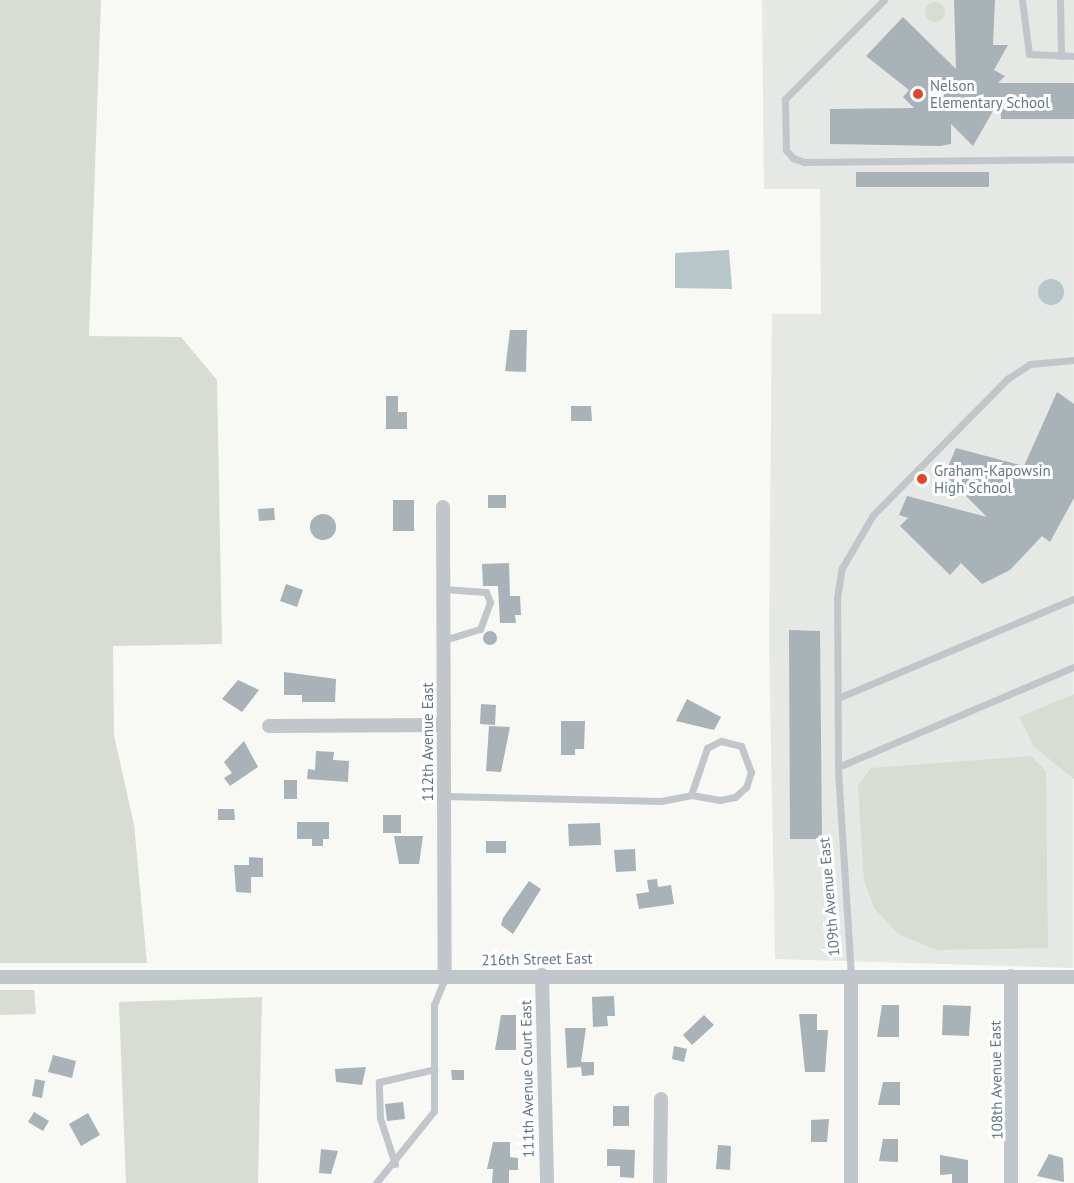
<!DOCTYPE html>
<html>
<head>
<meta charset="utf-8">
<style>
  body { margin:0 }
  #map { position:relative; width:1074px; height:1183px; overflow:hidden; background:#f8f8f5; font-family:"PT Sans",sans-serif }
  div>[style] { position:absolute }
  .built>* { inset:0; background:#e6e8e6 }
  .green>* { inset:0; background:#d8ddd4 }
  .round { border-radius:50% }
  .water>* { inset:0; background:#b8c6c9 }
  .building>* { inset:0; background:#a8b2b7 }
  .service>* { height:7px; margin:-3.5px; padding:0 3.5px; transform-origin:3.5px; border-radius:3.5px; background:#c1c6ca }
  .minor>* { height:14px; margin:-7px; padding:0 7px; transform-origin:7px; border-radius:7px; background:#c1c6ca }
  .dots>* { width:16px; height:16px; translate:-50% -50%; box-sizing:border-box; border:3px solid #fff; border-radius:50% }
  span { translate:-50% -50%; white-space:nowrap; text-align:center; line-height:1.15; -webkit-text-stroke:6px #fff; paint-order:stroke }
  .poi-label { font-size:15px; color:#627681 }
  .left { translate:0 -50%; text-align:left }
  .street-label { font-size:15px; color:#627681 }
</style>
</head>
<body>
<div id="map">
  <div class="built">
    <i style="clip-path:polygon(762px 0,1074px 0,1073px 968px,775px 959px,769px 641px,772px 314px,821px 314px,820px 189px,764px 189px)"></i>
  </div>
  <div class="green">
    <i style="clip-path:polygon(0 0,101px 0,89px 336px,181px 337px,217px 380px,222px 644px,113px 646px,114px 736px,134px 824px,147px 963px,0 963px)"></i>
    <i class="round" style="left:925px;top:2px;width:20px;height:20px"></i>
    <i style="clip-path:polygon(1074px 694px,1074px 779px,1034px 747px,1019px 717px)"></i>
    <i style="clip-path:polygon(1031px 756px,1046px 771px,1048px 948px,937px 950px,898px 934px,875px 909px,864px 881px,858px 785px,871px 768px)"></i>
    <i style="clip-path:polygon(0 990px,34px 990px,36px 1014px,0 1015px)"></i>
    <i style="clip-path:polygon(262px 997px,258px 1183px,126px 1183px,119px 1002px)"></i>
  </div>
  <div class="water">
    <i style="clip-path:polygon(729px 250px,732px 289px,675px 288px,675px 253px)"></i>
    <i class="round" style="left:1038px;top:279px;width:26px;height:26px"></i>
  </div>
  <div class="building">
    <i style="clip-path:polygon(954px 0,995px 0,993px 45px,1008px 45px,994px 70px,1005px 76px,998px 83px,1074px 83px,1074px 119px,1001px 119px,1001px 97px,973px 146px,951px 124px,951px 144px,940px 146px,830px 144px,830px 109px,914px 108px,903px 97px,909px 90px,866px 56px,903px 17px,956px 69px)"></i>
    <i style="clip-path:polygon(856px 172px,989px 172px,989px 187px,856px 187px)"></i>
    <i style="clip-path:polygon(510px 330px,527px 330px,526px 372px,505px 371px)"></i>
    <i style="clip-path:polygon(1057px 392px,1074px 404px,1074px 498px,1050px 542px,1042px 536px,1010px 570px,982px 584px,961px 563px,950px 575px,900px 526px,908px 518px,899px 515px,907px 496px,987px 517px,949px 479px,955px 472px,947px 469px,956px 448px,1024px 466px)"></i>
    <i style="clip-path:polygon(386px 396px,398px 396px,398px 412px,407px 412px,407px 429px,386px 429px)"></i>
    <i style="clip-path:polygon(571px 406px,591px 406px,592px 421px,571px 421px)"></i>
    <i style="clip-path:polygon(488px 495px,506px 495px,506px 508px,488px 508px)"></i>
    <i style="clip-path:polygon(393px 500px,414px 500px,414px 531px,393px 531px)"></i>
    <i style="clip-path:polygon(274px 508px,275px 520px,259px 521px,258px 509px)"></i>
    <i class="round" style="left:310px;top:514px;width:26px;height:26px"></i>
    <i style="clip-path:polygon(509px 563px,510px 596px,520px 596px,521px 615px,515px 615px,516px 623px,500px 623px,498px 586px,483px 586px,482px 564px)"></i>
    <i style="clip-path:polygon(286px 584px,303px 590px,297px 607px,280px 601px)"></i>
    <i style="clip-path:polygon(789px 630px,820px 631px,822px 839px,790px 839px)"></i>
    <i class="round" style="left:483px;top:631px;width:14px;height:14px"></i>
    <i style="clip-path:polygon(284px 672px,336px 679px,335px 702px,302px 702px,302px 695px,284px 695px)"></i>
    <i style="clip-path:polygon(238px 680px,259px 690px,242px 712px,222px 699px)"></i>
    <i style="clip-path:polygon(687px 699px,721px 717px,714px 730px,676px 721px)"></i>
    <i style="clip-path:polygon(481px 704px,496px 705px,495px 725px,480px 724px)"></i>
    <i style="clip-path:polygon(561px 721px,585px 721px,584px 749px,575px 749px,575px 755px,561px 755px)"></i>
    <i style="clip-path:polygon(489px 726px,510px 727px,501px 772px,486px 771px)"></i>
    <i style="clip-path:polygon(244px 741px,258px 767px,230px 786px,224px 778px,232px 773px,224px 762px)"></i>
    <i style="clip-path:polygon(316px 751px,334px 752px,333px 760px,349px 761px,348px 782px,307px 779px,308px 769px,315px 770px)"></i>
    <i style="clip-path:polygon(284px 780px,297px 780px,297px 799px,284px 799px)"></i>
    <i style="clip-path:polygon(218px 809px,234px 809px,235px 820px,218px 820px)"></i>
    <i style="clip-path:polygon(383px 815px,401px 815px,401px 833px,383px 833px)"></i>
    <i style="clip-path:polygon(297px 822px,329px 822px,329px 839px,323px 839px,323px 846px,312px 846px,312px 839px,297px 839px)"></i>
    <i style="clip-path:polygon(600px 823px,601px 845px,569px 846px,568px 824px)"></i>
    <i style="clip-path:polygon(394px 836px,423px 836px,419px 864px,399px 864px)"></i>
    <i style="clip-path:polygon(486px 841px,506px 841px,506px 853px,486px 853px)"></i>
    <i style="clip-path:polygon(635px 849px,636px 871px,616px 872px,614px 850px)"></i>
    <i style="clip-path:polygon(249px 857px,263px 858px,263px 877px,251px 877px,251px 893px,236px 892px,234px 865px,249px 865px)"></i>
    <i style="clip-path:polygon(657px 879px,658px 887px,671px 885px,674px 904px,639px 909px,636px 894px,649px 892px,647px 880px)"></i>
    <i style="clip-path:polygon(529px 881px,541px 889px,513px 934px,501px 925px,503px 918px)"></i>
    <i style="clip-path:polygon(614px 996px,615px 1016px,607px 1016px,608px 1026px,593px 1027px,592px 997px)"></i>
    <i style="clip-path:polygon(882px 1005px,899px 1005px,899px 1037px,877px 1037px)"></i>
    <i style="clip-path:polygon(943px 1005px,971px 1006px,969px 1036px,942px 1035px)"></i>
    <i style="clip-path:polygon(799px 1014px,817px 1014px,817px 1030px,828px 1030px,825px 1072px,805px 1072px)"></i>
    <i style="clip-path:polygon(501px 1015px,516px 1015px,516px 1050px,495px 1050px)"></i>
    <i style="clip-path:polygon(704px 1015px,714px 1025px,692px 1045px,683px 1035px)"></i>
    <i style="clip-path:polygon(565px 1028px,586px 1028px,581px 1062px,594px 1062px,594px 1075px,582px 1076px,581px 1067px,567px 1068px)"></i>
    <i style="clip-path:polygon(674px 1046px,687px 1049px,684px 1062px,672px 1059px)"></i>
    <i style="clip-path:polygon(53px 1055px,76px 1061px,72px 1078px,48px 1072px)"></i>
    <i style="clip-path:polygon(366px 1067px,362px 1085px,336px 1082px,335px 1069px)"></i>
    <i style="clip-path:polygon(451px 1070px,464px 1070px,464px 1080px,452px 1080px)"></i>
    <i style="clip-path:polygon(35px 1079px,45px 1081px,42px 1098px,32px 1096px)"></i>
    <i style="clip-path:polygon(883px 1082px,900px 1082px,900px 1105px,878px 1105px)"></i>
    <i style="clip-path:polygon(403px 1102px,405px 1119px,387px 1121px,385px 1104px)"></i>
    <i style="clip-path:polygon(613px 1106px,629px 1106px,629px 1126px,613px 1126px)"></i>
    <i style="clip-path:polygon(34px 1112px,49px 1121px,43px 1131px,28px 1122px)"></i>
    <i style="clip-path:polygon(88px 1113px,100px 1135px,81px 1146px,69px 1124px)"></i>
    <i style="clip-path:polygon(829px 1119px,827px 1142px,811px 1142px,811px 1120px)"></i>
    <i style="clip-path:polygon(883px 1139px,898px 1139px,898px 1162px,879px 1161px)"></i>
    <i style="clip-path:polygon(493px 1142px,510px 1142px,510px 1157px,518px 1158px,518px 1170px,509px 1170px,509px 1183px,492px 1183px,493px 1169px,487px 1169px)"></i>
    <i style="clip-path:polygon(718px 1145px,731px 1146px,730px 1170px,716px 1169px)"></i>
    <i style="clip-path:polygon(321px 1149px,338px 1151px,331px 1174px,319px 1173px)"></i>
    <i style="clip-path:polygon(607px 1149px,635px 1150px,634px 1178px,620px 1177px,620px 1166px,607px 1166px)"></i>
    <i style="clip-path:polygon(1049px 1154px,1063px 1158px,1064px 1182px,1037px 1176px)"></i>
    <i style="clip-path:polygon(940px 1155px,968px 1160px,968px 1183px,952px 1183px,952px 1174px,940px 1175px)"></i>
  </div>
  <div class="service">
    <i style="left:884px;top:0;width:140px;rotate:135deg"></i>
    <i style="left:785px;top:99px;width:51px;rotate:88.9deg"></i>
    <i style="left:786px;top:150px;width:11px;rotate:49deg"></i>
    <i style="left:793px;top:158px;width:12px;rotate:20deg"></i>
    <i style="left:804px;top:162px;width:270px;rotate:-0.6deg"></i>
    <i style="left:1022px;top:0;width:54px;rotate:82.6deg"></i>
    <i style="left:1029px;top:54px;width:45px;rotate:2.5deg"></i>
    <i style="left:1060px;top:0;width:56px;rotate:89deg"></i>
    <i style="left:443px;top:589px;width:43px;rotate:4deg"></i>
    <i style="left:486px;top:592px;width:11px;rotate:68deg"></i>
    <i style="left:490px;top:602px;width:29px;rotate:110deg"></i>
    <i style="left:480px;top:629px;width:38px;rotate:163deg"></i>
    <i style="left:838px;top:698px;width:256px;rotate:-22.8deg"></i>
    <i style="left:838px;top:767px;width:256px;rotate:-23deg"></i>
    <i style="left:444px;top:796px;width:217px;rotate:1.3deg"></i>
    <i style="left:661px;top:801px;width:31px;rotate:-11deg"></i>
    <i style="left:691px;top:795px;width:50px;rotate:-71.2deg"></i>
    <i style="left:707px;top:748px;width:16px;rotate:-27deg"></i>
    <i style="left:721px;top:741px;width:21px;rotate:14deg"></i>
    <i style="left:741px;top:746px;width:28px;rotate:69deg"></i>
    <i style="left:751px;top:772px;width:16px;rotate:108deg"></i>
    <i style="left:746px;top:787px;width:15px;rotate:138deg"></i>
    <i style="left:735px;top:797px;width:15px;rotate:169deg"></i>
    <i style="left:720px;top:800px;width:29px;rotate:-170deg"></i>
    <i style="left:851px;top:976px;width:209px;rotate:-93.6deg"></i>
    <i style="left:838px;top:767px;width:169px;rotate:-90.3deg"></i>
    <i style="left:837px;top:598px;width:30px;rotate:-81deg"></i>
    <i style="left:842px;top:568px;width:61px;rotate:-59.7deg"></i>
    <i style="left:873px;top:515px;width:191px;rotate:-45.4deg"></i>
    <i style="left:1007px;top:379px;width:27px;rotate:-33deg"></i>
    <i style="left:1030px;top:364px;width:44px;rotate:-5.2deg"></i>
    <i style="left:395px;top:1164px;width:48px;rotate:-108.1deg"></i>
    <i style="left:380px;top:1118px;width:36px;rotate:-92deg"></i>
    <i style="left:379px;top:1082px;width:57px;rotate:-13.1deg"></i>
    <i style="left:376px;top:1183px;width:92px;rotate:-51.1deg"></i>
    <i style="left:434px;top:1111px;width:106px;rotate:-90deg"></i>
    <i style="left:434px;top:1005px;width:29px;rotate:-68deg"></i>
  </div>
  <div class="minor">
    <i style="left:443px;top:507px;width:471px;rotate:89.8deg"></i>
    <i style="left:269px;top:726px;width:175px;rotate:-0.3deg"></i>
    <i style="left:542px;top:975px;width:208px;rotate:88.6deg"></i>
    <i style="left:851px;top:976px;width:207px;rotate:90deg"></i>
    <i style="left:0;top:977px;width:1074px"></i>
    <i style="left:660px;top:1183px;width:84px;rotate:-89.3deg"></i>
    <i style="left:1011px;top:1183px;width:207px;rotate:-90deg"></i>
  </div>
  <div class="dots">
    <i style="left:918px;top:94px;background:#e64427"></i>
    <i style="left:922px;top:479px;background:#e64427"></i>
  </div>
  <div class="poi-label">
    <span class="left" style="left:930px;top:94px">Nelson<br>Elementary School</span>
    <span class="left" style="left:934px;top:479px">Graham-Kapowsin<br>High School</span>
  </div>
  <div class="street-label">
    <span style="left:428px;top:742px;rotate:-90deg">112th Avenue East</span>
    <span style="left:829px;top:897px;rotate:-95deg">109th Avenue East</span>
    <span style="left:537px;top:959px;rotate:-1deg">216th Street East</span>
    <span style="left:527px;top:1079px;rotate:-91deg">111th Avenue Court East</span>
    <span style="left:996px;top:1080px;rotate:-91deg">108th Avenue East</span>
  </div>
</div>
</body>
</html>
